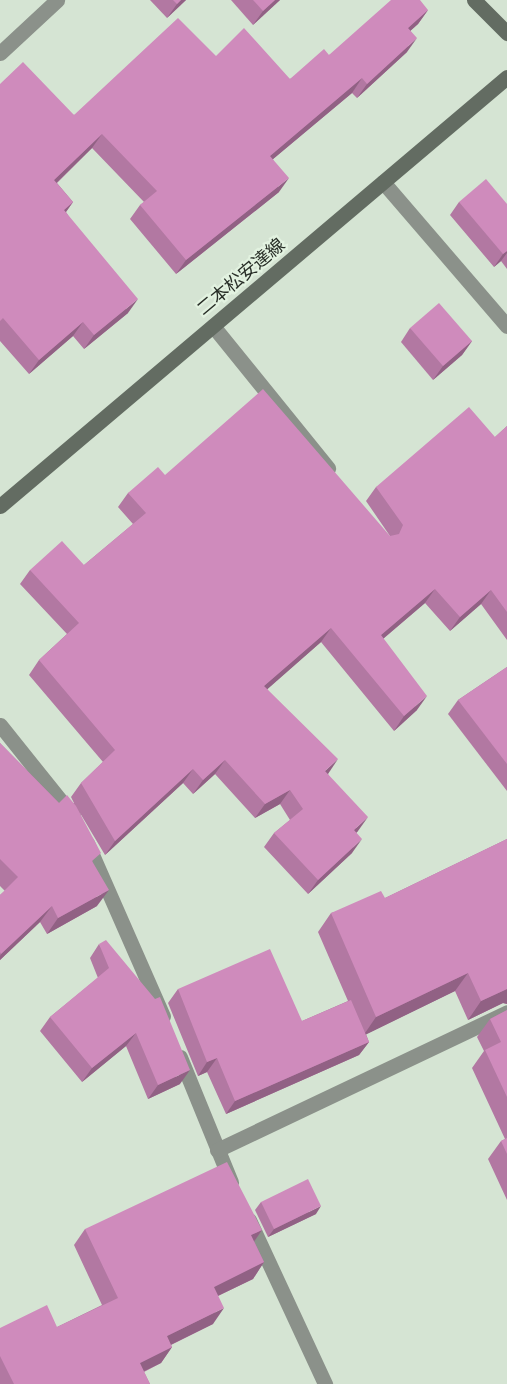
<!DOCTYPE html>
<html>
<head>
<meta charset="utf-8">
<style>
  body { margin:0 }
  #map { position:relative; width:507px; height:1384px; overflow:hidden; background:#d5e4d3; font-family:"PT Sans Narrow","Noto Sans JP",sans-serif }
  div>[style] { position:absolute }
  .service>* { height:15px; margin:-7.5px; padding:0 7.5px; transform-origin:7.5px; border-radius:7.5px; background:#8b918a }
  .minor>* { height:15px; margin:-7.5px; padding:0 7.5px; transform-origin:7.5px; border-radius:7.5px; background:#8b918a }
  .secondary>* { height:15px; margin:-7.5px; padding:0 7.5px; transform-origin:7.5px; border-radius:7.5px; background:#636c62 }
  .wall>* { inset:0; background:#b278a2 }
  .shaded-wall>* { inset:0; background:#916184 }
  .building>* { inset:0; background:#cf8bbc }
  span { translate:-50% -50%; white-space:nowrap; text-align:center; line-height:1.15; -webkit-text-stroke:4.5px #e2f2e0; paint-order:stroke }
  .street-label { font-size:18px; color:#282e27 }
</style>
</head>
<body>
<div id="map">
  <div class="service">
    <i style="left:213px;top:326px;width:183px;rotate:51deg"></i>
  </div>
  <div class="minor">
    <i style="left:0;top:53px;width:78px;rotate:-42.9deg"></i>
    <i style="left:383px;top:182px;width:190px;rotate:49.3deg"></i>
    <i style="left:0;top:725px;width:117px;rotate:51.3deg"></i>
    <i style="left:87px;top:843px;width:189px;rotate:66.3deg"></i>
    <i style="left:180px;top:1057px;width:135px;rotate:67.8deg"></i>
    <i style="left:217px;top:1150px;width:321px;rotate:-25.4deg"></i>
    <i style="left:249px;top:1220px;width:181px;rotate:65.1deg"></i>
  </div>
  <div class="secondary">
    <i style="left:474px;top:0;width:47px;rotate:45deg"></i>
    <i style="left:0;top:506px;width:664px;rotate:-40.24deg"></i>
  </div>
  <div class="wall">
    <i style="clip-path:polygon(150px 0,186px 0,167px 18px)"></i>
    <i style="clip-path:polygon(231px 0,280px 0,253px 25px)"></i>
    <i style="clip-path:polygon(428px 10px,418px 24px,410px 31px,407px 52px,357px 98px,352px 93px,273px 159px,279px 192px,176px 274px,130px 219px,140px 205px,144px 202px,92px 148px,57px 183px,73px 202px,66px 212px,128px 313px,84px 349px,73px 336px,29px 374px,0 341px,0 84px,74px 115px,216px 56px,290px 79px,329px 55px)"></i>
    <i style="clip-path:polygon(459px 202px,507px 204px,507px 269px,501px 261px,494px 267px,450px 215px)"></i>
    <i style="clip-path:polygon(410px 328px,472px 341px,462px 355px,433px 380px,401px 342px)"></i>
    <i style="clip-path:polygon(507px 426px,507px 640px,481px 604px,450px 631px,425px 603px,383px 639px,417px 710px,394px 731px,321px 642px,267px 689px,328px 774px,358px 831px,356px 833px,352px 853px,308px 894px,264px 847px,274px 833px,290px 820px,280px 804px,255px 818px,215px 774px,193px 794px,183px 783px,105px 855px,80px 813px,93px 863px,97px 906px,47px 934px,40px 922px,0 960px,0 895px,5px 891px,0 886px,0 743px,59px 803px,74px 803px,71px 797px,81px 783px,103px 762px,29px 675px,39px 660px,67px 634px,20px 584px,30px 570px,84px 565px,133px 524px,118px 507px,128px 493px,165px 475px,390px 536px,366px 501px,376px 487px,495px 437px)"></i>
    <i style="clip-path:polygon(507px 667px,507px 791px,448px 714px,458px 700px)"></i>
    <i style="clip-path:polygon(507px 839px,507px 1004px,503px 1003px,468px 1020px,455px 991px,366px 1034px,369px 1042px,359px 1055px,226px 1114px,207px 1072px,198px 1076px,168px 1003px,178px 989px,302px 1021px,348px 1001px,318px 932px,331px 913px,385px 898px)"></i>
    <i style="clip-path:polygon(99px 944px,180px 1084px,148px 1099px,126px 1046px,82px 1082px,40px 1031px,50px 1017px,98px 978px,90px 958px)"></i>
    <i style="clip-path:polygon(507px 1010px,507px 1200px,488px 1159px,501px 1141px,505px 1139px,472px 1068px,484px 1051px,477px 1037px,490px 1019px)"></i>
    <i style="clip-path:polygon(261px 1202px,316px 1214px,268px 1237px,255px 1210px)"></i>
    <i style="clip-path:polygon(85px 1229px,262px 1230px,254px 1241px,264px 1262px,253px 1279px,218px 1296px,213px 1324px,171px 1345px,172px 1347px,161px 1363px,144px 1372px,150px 1384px,0 1384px,0 1328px,57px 1327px,102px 1305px,74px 1245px)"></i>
  </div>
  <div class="shaded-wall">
    <i style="clip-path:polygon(181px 0,186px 0,167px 18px,177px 4px)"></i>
    <i style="clip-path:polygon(275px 0,280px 0,253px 25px,263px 11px)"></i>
    <i style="clip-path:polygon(428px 10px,418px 24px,398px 42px,408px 28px)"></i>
    <i style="clip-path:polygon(417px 38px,407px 52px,357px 98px,367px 84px)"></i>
    <i style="clip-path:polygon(362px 78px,352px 93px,260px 170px,270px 156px)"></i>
    <i style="clip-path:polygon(102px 134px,92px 148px,44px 195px,54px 180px)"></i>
    <i style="clip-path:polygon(289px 178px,279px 192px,176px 274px,186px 260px)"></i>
    <i style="clip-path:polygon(73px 202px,63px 216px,64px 210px)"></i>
    <i style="clip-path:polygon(507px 251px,507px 253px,501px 261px,494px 267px,503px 254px)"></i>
    <i style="clip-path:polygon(138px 299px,128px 313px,84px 349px,94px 335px)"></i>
    <i style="clip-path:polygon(83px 322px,73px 336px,29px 374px,39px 360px)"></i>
    <i style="clip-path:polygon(472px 341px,462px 355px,433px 380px,443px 366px)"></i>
    <i style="clip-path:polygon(435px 589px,425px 603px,371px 649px,381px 635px)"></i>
    <i style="clip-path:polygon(491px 590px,481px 604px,450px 631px,460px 617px)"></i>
    <i style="clip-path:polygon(331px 628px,321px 642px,254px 701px,264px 686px)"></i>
    <i style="clip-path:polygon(427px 696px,417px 710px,394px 731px,404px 716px)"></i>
    <i style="clip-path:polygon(338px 759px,328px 774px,315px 786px,325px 771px)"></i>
    <i style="clip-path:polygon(225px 760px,215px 774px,193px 794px,203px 780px)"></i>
    <i style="clip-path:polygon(193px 769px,183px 783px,105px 855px,115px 841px)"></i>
    <i style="clip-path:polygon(290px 790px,280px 804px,255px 818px,265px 804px)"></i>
    <i style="clip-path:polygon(368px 817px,358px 831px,344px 845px,354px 830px)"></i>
    <i style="clip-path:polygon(362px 839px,352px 853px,308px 894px,318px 880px)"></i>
    <i style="clip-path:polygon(109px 890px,97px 906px,47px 934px,58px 918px)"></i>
    <i style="clip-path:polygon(52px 906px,40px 922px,0 960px,0 956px,1px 954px)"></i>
    <i style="clip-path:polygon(468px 973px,455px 991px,363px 1036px,376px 1017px)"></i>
    <i style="clip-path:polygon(507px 989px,507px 1004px,503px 1003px,468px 1020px,481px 1001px)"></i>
    <i style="clip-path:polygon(136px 1033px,126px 1046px,82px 1082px,92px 1068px)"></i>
    <i style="clip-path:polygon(369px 1042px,359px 1055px,226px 1114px,235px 1101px)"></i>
    <i style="clip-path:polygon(217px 1058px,207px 1072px,198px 1076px,207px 1062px)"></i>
    <i style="clip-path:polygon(190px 1070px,180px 1084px,148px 1099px,158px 1085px)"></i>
    <i style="clip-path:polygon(321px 1206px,316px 1214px,268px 1237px,274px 1229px)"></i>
    <i style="clip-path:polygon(262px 1230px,251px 1246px,251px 1235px)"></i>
    <i style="clip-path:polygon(264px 1262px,253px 1279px,203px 1303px,214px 1287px)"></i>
    <i style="clip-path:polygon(224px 1308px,213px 1324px,156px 1352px,167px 1336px)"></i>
    <i style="clip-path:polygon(172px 1347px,161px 1363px,128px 1379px,140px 1363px)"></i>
  </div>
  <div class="building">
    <i style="clip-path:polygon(173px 0,181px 0,177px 4px)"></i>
    <i style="clip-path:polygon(253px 0,275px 0,263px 11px)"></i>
    <i style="clip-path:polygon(391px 0,420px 0,428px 10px,408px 28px,417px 38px,367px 84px,362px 78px,270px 156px,289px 178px,186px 260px,140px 205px,157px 191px,102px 134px,54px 180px,73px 202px,64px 210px,138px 299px,94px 335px,83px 322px,39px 360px,3px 318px,0 321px,0 84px,23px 62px,74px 115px,178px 18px,216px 56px,244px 28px,290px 79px,324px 49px,329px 55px)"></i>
    <i style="clip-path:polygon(486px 179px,507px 204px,507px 251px,503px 254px,459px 202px)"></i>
    <i style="clip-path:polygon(439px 303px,472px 341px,443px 366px,410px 328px)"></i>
    <i style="clip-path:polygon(263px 389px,390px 536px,399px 534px,403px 525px,376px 487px,469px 407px,495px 437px,507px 426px,507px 612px,491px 590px,460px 617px,435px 589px,381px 635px,427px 696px,404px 716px,331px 628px,264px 686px,338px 759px,325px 771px,368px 817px,354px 830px,362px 839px,318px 880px,274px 833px,303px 809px,290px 790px,265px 804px,225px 760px,203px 780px,193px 769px,115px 841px,81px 783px,115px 750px,39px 660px,79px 623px,30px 570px,62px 541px,84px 565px,146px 513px,128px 493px,158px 467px,165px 475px)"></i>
    <i style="clip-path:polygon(507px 667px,507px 764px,458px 700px)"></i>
    <i style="clip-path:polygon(0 743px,59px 803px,67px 795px,76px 806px,101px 853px,92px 861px,109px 890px,58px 918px,52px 906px,1px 954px,0 952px,0 895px,18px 877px,0 859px)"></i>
    <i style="clip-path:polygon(507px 839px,507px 989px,481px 1001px,468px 973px,376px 1017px,331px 913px,381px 891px,385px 898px)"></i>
    <i style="clip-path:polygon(106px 940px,155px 999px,160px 997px,190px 1070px,158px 1085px,136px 1033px,92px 1068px,50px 1017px,109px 968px,99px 944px)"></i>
    <i style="clip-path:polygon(270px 949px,302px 1021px,351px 1000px,369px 1042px,235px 1101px,217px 1058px,207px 1062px,178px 989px)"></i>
    <i style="clip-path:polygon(507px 1010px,507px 1097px,485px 1050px,501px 1042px,490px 1019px)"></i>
    <i style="clip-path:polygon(507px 1138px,507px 1154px,501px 1141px)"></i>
    <i style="clip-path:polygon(227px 1162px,262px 1230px,251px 1235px,264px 1262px,214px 1287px,224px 1308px,167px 1336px,172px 1347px,140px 1363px,150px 1384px,14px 1384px,0 1356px,0 1328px,47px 1305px,57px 1327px,118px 1298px,85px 1229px)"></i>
    <i style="clip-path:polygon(308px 1179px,321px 1206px,274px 1229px,261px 1202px)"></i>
  </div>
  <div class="street-label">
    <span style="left:241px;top:277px;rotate:-40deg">二本松安達線</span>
  </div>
</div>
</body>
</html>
